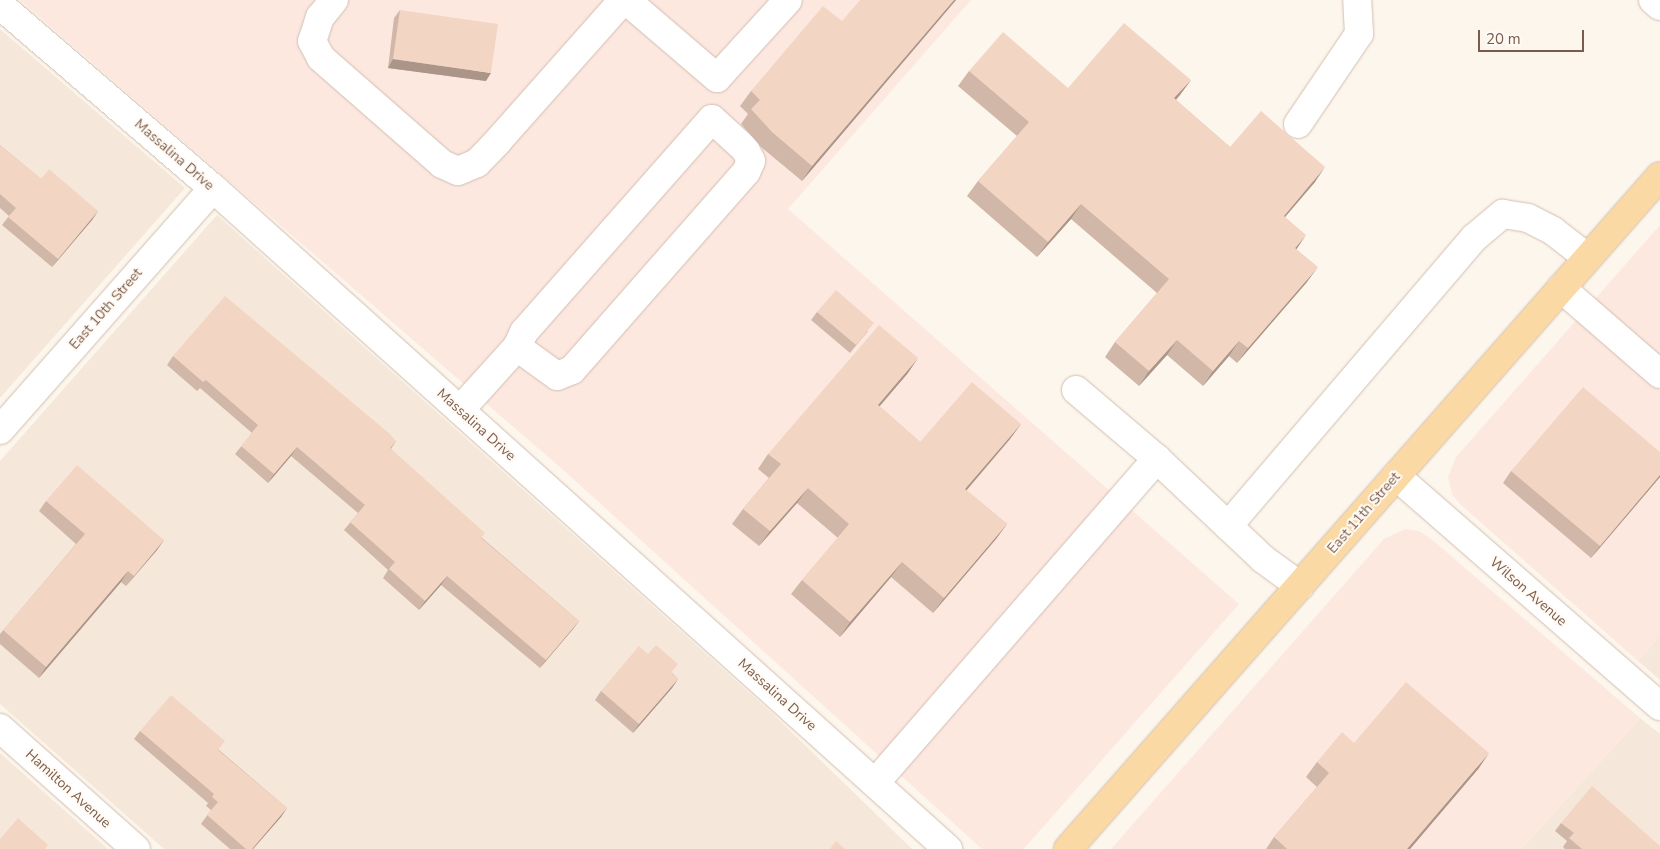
<!DOCTYPE html>
<html>
<head>
<meta charset="utf-8">
<style>
  body { margin:0 }
  #map { position:relative; width:1660px; height:849px; overflow:hidden; background:#fdf6ec; font-family:"Nunito Sans",sans-serif }
  div>[style] { position:absolute }
  .residential>* { inset:0; background:#f5e8da }
  .commercial>* { inset:0; background:#fde8e0 }
  .roads { filter:drop-shadow(0 0 1px #d1beb0) drop-shadow(0 0 1px #d1beb0) }
  .minor>* { height:28px; margin:-14px; padding:0 14px; transform-origin:14px; border-radius:14px; background:#fff }
  .major>* { height:28px; margin:-14px; padding:0 14px; transform-origin:14px; border-radius:14px; background:#fbd9a5 }
  .wall>* { inset:0; background:#d1b7a8 }
  .shaded-wall>* { inset:0; background:#aa9588 }
  .building>* { inset:0; background:#f3d5c3 }
  span { translate:-50% -50%; white-space:nowrap; text-align:center; line-height:1.15; -webkit-text-stroke:4px #fffaf3; paint-order:stroke }
  .street-label { font-size:14px; color:#7a5c4d }
  .scale { position:absolute; left:1478px; top:30px; width:106px; height:22px; box-sizing:border-box; border:2px solid #7a5c4d; border-top:0; padding-left:6px; font-size:15px; line-height:18px; white-space:nowrap; color:#7a5c4d; -webkit-text-stroke:4px #fffaf3; paint-order:stroke }
</style>
</head>
<body>
<div id="map">
  <div class="residential">
    <i style="clip-path:polygon(0 29px,185px 188px,0 398px)"></i>
    <i style="clip-path:polygon(217px 215px,773px 714px,912px 849px,164px 849px,0 704px,0 461px)"></i>
    <i style="clip-path:polygon(1660px 635px,1660px 680px,1638px 661px)"></i>
    <i style="clip-path:polygon(1640px 718px,1660px 734px,1660px 849px,1521px 849px)"></i>
    <i style="clip-path:polygon(0 753px,108px 849px,0 849px)"></i>
  </div>
  <div class="commercial">
    <i style="clip-path:polygon(20px 0,971px 0,788px 209px,1239px 604px,1029px 843px,1023px 849px,982px 849px,561px 468px)"></i>
    <i style="clip-path:polygon(1660px 225px,1660px 635px,1638px 661px,1460px 504px,1452px 494px,1448px 477px,1456px 457px)"></i>
    <i style="clip-path:polygon(1405px 529px,1419px 531px,1430px 538px,1640px 718px,1521px 849px,1111px 849px,1384px 539px)"></i>
  </div>
  <div class="roads">
    <div class="minor">
      <i style="left:334px;top:0;width:22px;rotate:129deg"></i>
      <i style="left:320px;top:17px;width:25px;rotate:108deg"></i>
      <i style="left:312px;top:41px;width:19px;rotate:62deg"></i>
      <i style="left:321px;top:58px;width:161px;rotate:41.2deg"></i>
      <i style="left:442px;top:164px;width:17px;rotate:24deg"></i>
      <i style="left:458px;top:171px;width:21px;rotate:-23deg"></i>
      <i style="left:477px;top:163px;width:30px;rotate:-46deg"></i>
      <i style="left:498px;top:141px;width:188px;rotate:-48.4deg"></i>
      <i style="left:626px;top:0;width:120px;rotate:40.6deg"></i>
      <i style="left:717px;top:78px;width:105px;rotate:-47.7deg"></i>
      <i style="left:1653px;top:0;width:9px;rotate:41deg"></i>
      <i style="left:0;top:5px;width:281px;rotate:40.7deg"></i>
      <i style="left:213px;top:188px;width:989px;rotate:41.97deg"></i>
      <i style="left:1298px;top:124px;width:109px;rotate:-55.9deg"></i>
      <i style="left:1359px;top:34px;width:34px;rotate:-93deg"></i>
      <i style="left:1561px;top:288px;width:131px;rotate:41deg"></i>
      <i style="left:1076px;top:390px;width:106px;rotate:40.4deg"></i>
      <i style="left:460px;top:410px;width:85px;rotate:-47.9deg"></i>
      <i style="left:517px;top:347px;width:17px;rotate:-65deg"></i>
      <i style="left:524px;top:332px;width:284px;rotate:-48.6deg"></i>
      <i style="left:712px;top:119px;width:45px;rotate:42.3deg"></i>
      <i style="left:745px;top:149px;width:13px;rotate:63deg"></i>
      <i style="left:751px;top:161px;width:12px;rotate:114deg"></i>
      <i style="left:746px;top:172px;width:264px;rotate:131.3deg"></i>
      <i style="left:572px;top:370px;width:16px;rotate:158deg"></i>
      <i style="left:557px;top:376px;width:49px;rotate:-144.1deg"></i>
      <i style="left:0;top:430px;width:322px;rotate:-48.6deg"></i>
      <i style="left:1396px;top:476px;width:350px;rotate:41.1deg"></i>
      <i style="left:1228px;top:526px;width:379px;rotate:-49.5deg"></i>
      <i style="left:1474px;top:238px;width:38px;rotate:-40deg"></i>
      <i style="left:1503px;top:214px;width:25px;rotate:9deg"></i>
      <i style="left:1528px;top:218px;width:28px;rotate:27deg"></i>
      <i style="left:1553px;top:231px;width:44px;rotate:37.6deg"></i>
      <i style="left:0;top:728px;width:182px;rotate:41.7deg"></i>
      <i style="left:875px;top:783px;width:430px;rotate:-49deg"></i>
      <i style="left:1157px;top:459px;width:146px;rotate:43.3deg"></i>
      <i style="left:1263px;top:559px;width:46px;rotate:36.1deg"></i>
    </div>
    <div class="major">
      <i style="left:1068px;top:849px;width:896px;rotate:-48.66deg"></i>
    </div>
  </div>
  <div class="wall">
    <i style="clip-path:polygon(956px 0,802px 181px,761px 147px,741px 124px,748px 114px,740px 106px,751px 91px,842px 21px)"></i>
    <i style="clip-path:polygon(400px 10px,486px 81px,388px 68px,394px 18px)"></i>
    <i style="clip-path:polygon(969px 71px,1068px 88px,1191px 80px,1176px 100px,1230px 147px,1315px 182px,1285px 217px,1307px 282px,1237px 363px,1229px 356px,1203px 386px,1167px 355px,1139px 386px,1105px 357px,1115px 342px,1157px 293px,1071px 219px,1037px 257px,967px 196px,978px 181px,1017px 136px,958px 86px)"></i>
    <i style="clip-path:polygon(0 145px,41px 179px,98px 211px,92px 220px,52px 267px,2px 225px,9px 216px,0 208px)"></i>
    <i style="clip-path:polygon(817px 312px,868px 331px,850px 353px,811px 320px)"></i>
    <i style="clip-path:polygon(173px 356px,396px 441px,391px 449px,482px 538px,579px 621px,573px 629px,540px 668px,441px 585px,419px 610px,383px 578px,388px 570px,344px 530px,358px 513px,291px 456px,268px 483px,235px 454px,252px 433px,200px 388px,197px 391px,167px 365px)"></i>
    <i style="clip-path:polygon(908px 373px,879px 406px,920px 442px,1021px 424px,1010px 439px,966px 490px,1007px 524px,996px 539px,933px 613px,891px 577px,840px 637px,791px 594px,802px 580px,838px 538px,797px 503px,759px 546px,732px 524px,743px 509px,769px 478px,758px 469px,768px 454px)"></i>
    <i style="clip-path:polygon(1660px 452px,1660px 477px,1591px 558px,1503px 483px,1511px 471px)"></i>
    <i style="clip-path:polygon(46px 501px,164px 540px,157px 550px,126px 586px,121px 582px,39px 678px,0 644px,0 634px,76px 544px,39px 511px)"></i>
    <i style="clip-path:polygon(672px 673px,678px 679px,672px 688px,633px 733px,595px 700px,601px 691px)"></i>
    <i style="clip-path:polygon(140px 731px,219px 750px,287px 808px,281px 817px,253px 849px,230px 849px,201px 824px,211px 810px,206px 806px,208px 803px,134px 739px)"></i>
    <i style="clip-path:polygon(1354px 743px,1479px 768px,1410px 849px,1266px 849px,1274px 837px,1317px 787px,1306px 777px,1317px 762px)"></i>
    <i style="clip-path:polygon(1561px 823px,1660px 849px,1565px 849px,1563px 847px,1567px 841px,1555px 831px)"></i>
  </div>
  <div class="shaded-wall">
    <i style="clip-path:polygon(954px 0,956px 0,802px 181px,812px 166px)"></i>
    <i style="clip-path:polygon(393px 59px,491px 73px,486px 81px,388px 68px)"></i>
    <i style="clip-path:polygon(1191px 80px,1180px 95px,1164px 113px,1174px 98px)"></i>
    <i style="clip-path:polygon(1325px 167px,1315px 182px,1273px 231px,1284px 216px)"></i>
    <i style="clip-path:polygon(1081px 204px,1071px 219px,1037px 257px,1048px 242px)"></i>
    <i style="clip-path:polygon(98px 211px,92px 220px,52px 267px,58px 259px)"></i>
    <i style="clip-path:polygon(1306px 235px,1296px 250px,1295px 248px)"></i>
    <i style="clip-path:polygon(1318px 267px,1307px 282px,1237px 363px,1248px 348px)"></i>
    <i style="clip-path:polygon(1177px 340px,1167px 355px,1139px 386px,1149px 371px)"></i>
    <i style="clip-path:polygon(1239px 341px,1229px 356px,1203px 386px,1213px 371px)"></i>
    <i style="clip-path:polygon(918px 358px,908px 373px,868px 420px,878px 405px)"></i>
    <i style="clip-path:polygon(1021px 424px,1010px 439px,955px 504px,965px 489px)"></i>
    <i style="clip-path:polygon(297px 447px,291px 456px,268px 483px,274px 474px)"></i>
    <i style="clip-path:polygon(1660px 475px,1660px 477px,1591px 558px,1600px 546px)"></i>
    <i style="clip-path:polygon(808px 488px,797px 503px,759px 546px,770px 531px)"></i>
    <i style="clip-path:polygon(1007px 524px,996px 539px,933px 613px,944px 598px)"></i>
    <i style="clip-path:polygon(164px 540px,157px 550px,126px 586px,134px 576px)"></i>
    <i style="clip-path:polygon(902px 562px,891px 577px,840px 637px,850px 622px)"></i>
    <i style="clip-path:polygon(128px 571px,121px 582px,39px 678px,46px 667px)"></i>
    <i style="clip-path:polygon(447px 576px,441px 585px,419px 610px,425px 601px)"></i>
    <i style="clip-path:polygon(579px 621px,573px 629px,540px 668px,546px 660px)"></i>
    <i style="clip-path:polygon(678px 679px,672px 688px,633px 733px,639px 724px)"></i>
    <i style="clip-path:polygon(1489px 753px,1479px 768px,1410px 849px,1407px 849px)"></i>
    <i style="clip-path:polygon(287px 808px,281px 817px,253px 849px,252px 849px)"></i>
  </div>
  <div class="building">
    <i style="clip-path:polygon(860px 0,954px 0,812px 166px,772px 132px,751px 109px,760px 100px,751px 91px,823px 6px,842px 21px)"></i>
    <i style="clip-path:polygon(400px 10px,498px 24px,491px 73px,393px 59px)"></i>
    <i style="clip-path:polygon(1124px 23px,1191px 80px,1174px 98px,1230px 147px,1261px 111px,1325px 167px,1284px 216px,1306px 235px,1295px 248px,1318px 267px,1248px 348px,1239px 341px,1213px 371px,1177px 340px,1149px 371px,1115px 342px,1169px 279px,1081px 204px,1048px 242px,978px 181px,1029px 122px,969px 71px,1003px 32px,1068px 88px)"></i>
    <i style="clip-path:polygon(0 145px,41px 179px,49px 169px,98px 211px,58px 259px,8px 217px,16px 208px,0 194px)"></i>
    <i style="clip-path:polygon(836px 290px,874px 323px,856px 345px,817px 312px)"></i>
    <i style="clip-path:polygon(225px 296px,390px 434px,396px 441px,390px 448px,485px 533px,481px 538px,579px 621px,546px 660px,447px 576px,425px 601px,389px 569px,395px 562px,350px 522px,365px 505px,297px 447px,274px 474px,241px 446px,258px 425px,206px 380px,203px 382px,173px 356px)"></i>
    <i style="clip-path:polygon(879px 325px,918px 358px,878px 405px,920px 442px,972px 382px,1021px 424px,965px 489px,1007px 524px,944px 598px,902px 562px,850px 622px,802px 580px,849px 524px,808px 488px,770px 531px,743px 509px,781px 464px,768px 454px)"></i>
    <i style="clip-path:polygon(1583px 387px,1660px 452px,1660px 475px,1600px 546px,1511px 471px)"></i>
    <i style="clip-path:polygon(77px 465px,164px 540px,134px 576px,128px 571px,46px 667px,3px 630px,85px 534px,46px 501px)"></i>
    <i style="clip-path:polygon(656px 645px,678px 664px,671px 673px,678px 679px,639px 724px,601px 691px,639px 646px,648px 654px)"></i>
    <i style="clip-path:polygon(1406px 682px,1489px 753px,1407px 849px,1287px 849px,1274px 837px,1329px 773px,1317px 762px,1342px 732px,1354px 743px)"></i>
    <i style="clip-path:polygon(171px 695px,225px 741px,218px 750px,287px 808px,252px 849px,246px 849px,207px 815px,218px 802px,212px 797px,214px 794px,140px 731px)"></i>
    <i style="clip-path:polygon(1592px 786px,1660px 846px,1660px 849px,1582px 849px,1569px 838px,1574px 833px,1561px 823px)"></i>
    <i style="clip-path:polygon(18px 818px,48px 845px,45px 849px,0 849px,0 839px)"></i>
    <i style="clip-path:polygon(836px 841px,845px 849px,830px 849px)"></i>
  </div>
  <div class="street-label">
    <span style="left:174px;top:155px;rotate:41deg">Massalina Drive</span>
    <span style="left:106px;top:309px;rotate:-49deg">East 10th Street</span>
    <span style="left:476px;top:425px;rotate:42deg">Massalina Drive</span>
    <span style="left:1364px;top:513px;rotate:-49deg">East 11th Street</span>
    <span style="left:1528px;top:592px;rotate:41deg">Wilson Avenue</span>
    <span style="left:777px;top:695px;rotate:42deg">Massalina Drive</span>
    <span style="left:68px;top:789px;rotate:42deg">Hamilton Avenue</span>
  </div>
  <div class="scale">20 m</div>
</div>
</body>
</html>
